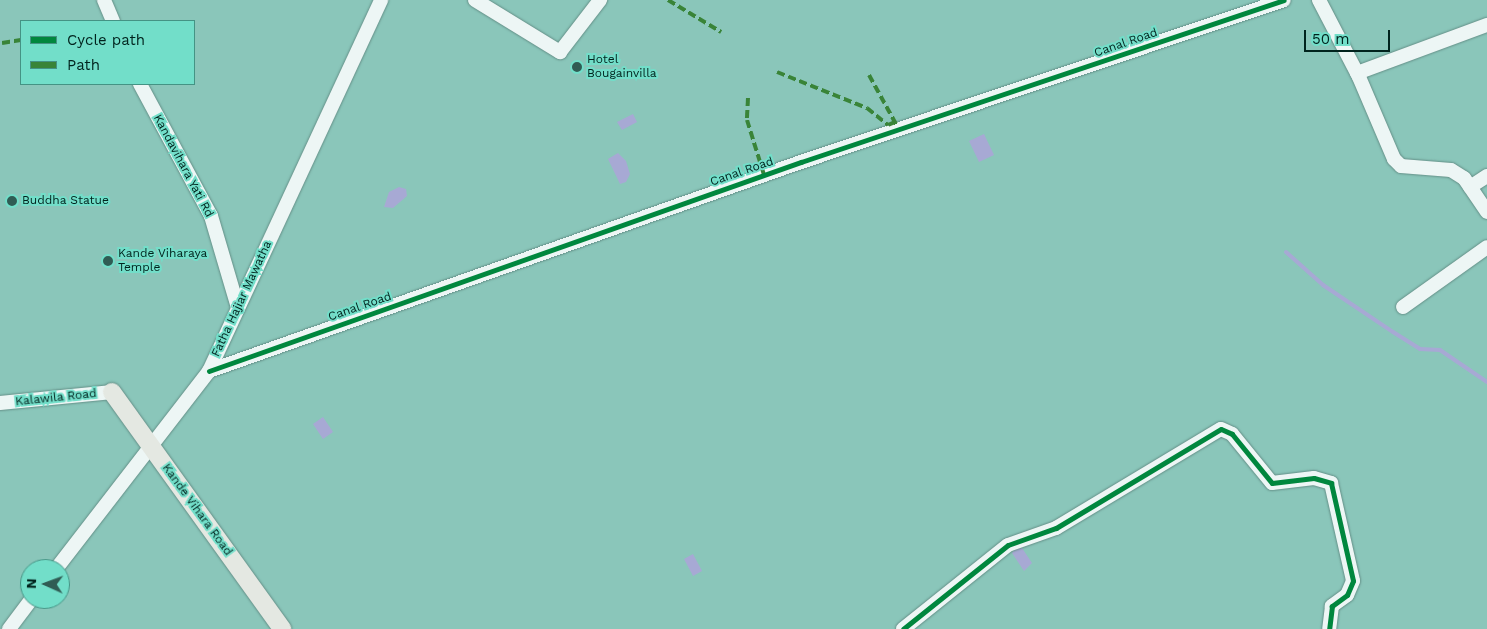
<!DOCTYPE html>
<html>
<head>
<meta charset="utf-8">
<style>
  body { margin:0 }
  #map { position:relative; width:1487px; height:629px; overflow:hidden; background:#8ac6ba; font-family:"Work Sans",sans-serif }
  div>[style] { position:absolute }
  .water>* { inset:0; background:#a7a9d4 }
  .stream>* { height:4px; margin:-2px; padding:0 2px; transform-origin:2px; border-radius:2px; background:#a7a9d4 }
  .roads { filter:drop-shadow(0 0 1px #648f87) drop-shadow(0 0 1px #648f87) }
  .minor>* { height:14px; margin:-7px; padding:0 7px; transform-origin:7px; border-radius:7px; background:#edf6f5 }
  .major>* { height:18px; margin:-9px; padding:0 9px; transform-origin:9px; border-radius:9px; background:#e4e8e2 }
  .quiet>* { height:4px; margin-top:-2px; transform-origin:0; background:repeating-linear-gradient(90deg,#398438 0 8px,transparent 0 12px) }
  .cycleway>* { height:5px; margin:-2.5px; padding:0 2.5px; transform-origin:2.5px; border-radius:2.5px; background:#00873e }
  .dots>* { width:14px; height:14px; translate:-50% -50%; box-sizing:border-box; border:2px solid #72dec9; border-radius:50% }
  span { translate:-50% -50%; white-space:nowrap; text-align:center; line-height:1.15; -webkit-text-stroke:4px #72dec9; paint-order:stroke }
  .street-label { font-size:12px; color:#00231d }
  .poi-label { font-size:12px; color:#00231d }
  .left { translate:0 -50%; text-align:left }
  .legend { position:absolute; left:20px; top:20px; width:175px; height:65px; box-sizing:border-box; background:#72dec9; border:1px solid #449384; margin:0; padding:6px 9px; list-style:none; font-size:15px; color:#00231d }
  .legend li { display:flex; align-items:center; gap:10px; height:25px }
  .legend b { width:25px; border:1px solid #449384 }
  .north { position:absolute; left:20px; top:559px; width:50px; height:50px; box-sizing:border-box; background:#72dec9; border:1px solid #449384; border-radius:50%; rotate:272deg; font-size:14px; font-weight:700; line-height:20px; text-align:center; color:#00231d }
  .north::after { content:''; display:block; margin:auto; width:18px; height:22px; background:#305c54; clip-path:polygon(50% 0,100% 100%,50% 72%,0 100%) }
  .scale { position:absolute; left:1304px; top:30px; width:86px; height:22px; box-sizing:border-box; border:2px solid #00231d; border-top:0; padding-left:6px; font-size:15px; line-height:18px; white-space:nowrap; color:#00231d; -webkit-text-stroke:4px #72dec9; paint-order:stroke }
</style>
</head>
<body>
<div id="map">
  <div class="water">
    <i style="clip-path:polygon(633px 114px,637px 122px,622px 130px,617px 122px)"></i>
    <i style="clip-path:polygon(984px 134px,994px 155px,979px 162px,969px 141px)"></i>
    <i style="clip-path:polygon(618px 153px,626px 161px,630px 174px,626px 182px,620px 184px,608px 159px)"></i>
    <i style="clip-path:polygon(399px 187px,406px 189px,407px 196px,393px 208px,384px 207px,389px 192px)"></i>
    <i style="clip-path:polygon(323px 417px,333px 432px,323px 439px,313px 424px)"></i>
    <i style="clip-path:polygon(1015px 548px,1022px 548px,1032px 563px,1024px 571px,1012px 553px)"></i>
    <i style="clip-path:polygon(693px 554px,702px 571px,693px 576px,684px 559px)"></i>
  </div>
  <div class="stream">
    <i style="left:1286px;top:252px;width:50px;rotate:41.7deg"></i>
    <i style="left:1323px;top:285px;width:84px;rotate:33.9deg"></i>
    <i style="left:1393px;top:332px;width:32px;rotate:32deg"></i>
    <i style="left:1420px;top:349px;width:20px;rotate:3deg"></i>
    <i style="left:1440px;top:350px;width:57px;rotate:34.2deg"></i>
  </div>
  <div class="roads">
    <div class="minor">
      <i style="left:104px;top:0;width:23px;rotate:67deg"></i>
      <i style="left:475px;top:0;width:100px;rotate:31.5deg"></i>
      <i style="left:560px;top:52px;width:66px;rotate:-52.4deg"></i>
      <i style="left:1319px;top:0;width:87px;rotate:62.5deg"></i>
      <i style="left:1359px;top:77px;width:89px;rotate:66.9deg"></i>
      <i style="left:1394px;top:159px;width:10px;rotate:45deg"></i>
      <i style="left:1401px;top:166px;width:50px;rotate:4.6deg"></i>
      <i style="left:1451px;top:170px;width:15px;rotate:32deg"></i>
      <i style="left:1464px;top:178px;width:41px;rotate:55.9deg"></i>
      <i style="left:1357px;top:73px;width:139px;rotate:-20.3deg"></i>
      <i style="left:140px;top:84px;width:150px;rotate:61.7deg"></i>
      <i style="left:211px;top:216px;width:96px;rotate:73.6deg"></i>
      <i style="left:1470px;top:187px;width:20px;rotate:-33deg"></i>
      <i style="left:1403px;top:307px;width:103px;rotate:-35.5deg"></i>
      <i style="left:209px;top:371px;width:628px;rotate:-19.45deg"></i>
      <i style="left:801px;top:162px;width:509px;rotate:-18.54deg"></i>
      <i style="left:0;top:403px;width:113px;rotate:-5.6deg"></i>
      <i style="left:56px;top:569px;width:250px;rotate:-52.3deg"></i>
      <i style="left:209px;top:371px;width:409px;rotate:-65.1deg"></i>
      <i style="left:9px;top:629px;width:38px;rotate:-53deg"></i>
      <i style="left:903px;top:629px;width:134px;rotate:-38.7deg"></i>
      <i style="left:1008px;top:545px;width:51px;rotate:-19.5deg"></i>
      <i style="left:1056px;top:528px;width:192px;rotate:-31deg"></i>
      <i style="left:1221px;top:429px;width:12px;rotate:24deg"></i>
      <i style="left:1232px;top:434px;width:63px;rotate:50.8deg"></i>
      <i style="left:1272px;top:483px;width:42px;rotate:-6.8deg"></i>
      <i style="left:1314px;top:478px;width:18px;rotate:16deg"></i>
      <i style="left:1331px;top:483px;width:100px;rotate:77.3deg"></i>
      <i style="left:1353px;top:581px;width:15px;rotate:113deg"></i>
      <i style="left:1347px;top:595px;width:19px;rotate:144deg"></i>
      <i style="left:1332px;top:606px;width:23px;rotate:97deg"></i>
    </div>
    <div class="major">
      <i style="left:112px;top:392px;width:292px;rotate:54.3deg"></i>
    </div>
  </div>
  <div class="quiet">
    <i style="left:668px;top:0;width:62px;rotate:31.1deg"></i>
    <i style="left:2px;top:43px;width:19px;rotate:-9deg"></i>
    <i style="left:777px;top:72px;width:97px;rotate:21.8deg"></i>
    <i style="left:867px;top:108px;width:27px;rotate:39deg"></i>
    <i style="left:888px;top:125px;width:8px;rotate:-23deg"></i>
    <i style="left:869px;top:75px;width:58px;rotate:61.2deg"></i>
    <i style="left:748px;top:98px;width:22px;rotate:93deg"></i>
    <i style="left:747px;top:120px;width:58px;rotate:72.8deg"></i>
  </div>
  <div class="cycleway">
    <i style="left:209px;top:371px;width:628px;rotate:-19.45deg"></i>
    <i style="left:801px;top:162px;width:509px;rotate:-18.54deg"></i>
    <i style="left:903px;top:629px;width:134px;rotate:-38.7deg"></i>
    <i style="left:1008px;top:545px;width:51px;rotate:-19.5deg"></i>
    <i style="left:1056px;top:528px;width:192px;rotate:-31deg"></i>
    <i style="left:1221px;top:429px;width:12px;rotate:24deg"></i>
    <i style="left:1232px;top:434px;width:63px;rotate:50.8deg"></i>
    <i style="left:1272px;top:483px;width:42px;rotate:-6.8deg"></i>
    <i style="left:1314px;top:478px;width:18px;rotate:16deg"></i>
    <i style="left:1331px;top:483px;width:100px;rotate:77.3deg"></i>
    <i style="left:1353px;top:581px;width:15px;rotate:113deg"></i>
    <i style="left:1347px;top:595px;width:19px;rotate:144deg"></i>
    <i style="left:1332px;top:606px;width:23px;rotate:97deg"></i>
  </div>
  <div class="dots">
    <i style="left:577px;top:67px;background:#305c54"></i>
    <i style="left:12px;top:201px;background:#305c54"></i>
    <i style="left:108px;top:261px;background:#305c54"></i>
  </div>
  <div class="street-label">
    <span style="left:1126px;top:43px;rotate:-19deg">Canal Road</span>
    <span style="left:183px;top:166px;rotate:62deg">Kandavihara Yati Rd</span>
    <span style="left:742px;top:172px;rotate:-19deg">Canal Road</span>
    <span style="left:242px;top:299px;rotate:-65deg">Fatha Hajiar Mawatha</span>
    <span style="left:360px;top:307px;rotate:-19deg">Canal Road</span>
    <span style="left:56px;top:398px;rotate:-6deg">Kalawila Road</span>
    <span style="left:197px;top:510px;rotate:54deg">Kande Vihara Road</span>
  </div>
  <div class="poi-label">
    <span class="left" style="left:587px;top:67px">Hotel<br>Bougainvilla</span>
    <span class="left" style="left:22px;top:201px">Buddha Statue</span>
    <span class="left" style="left:118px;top:261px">Kande Viharaya<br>Temple</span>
  </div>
  <ul class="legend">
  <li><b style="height:6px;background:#00873e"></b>Cycle path</li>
  <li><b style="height:6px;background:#398438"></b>Path</li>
  </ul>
  <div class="north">N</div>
  <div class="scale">50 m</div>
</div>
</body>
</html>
